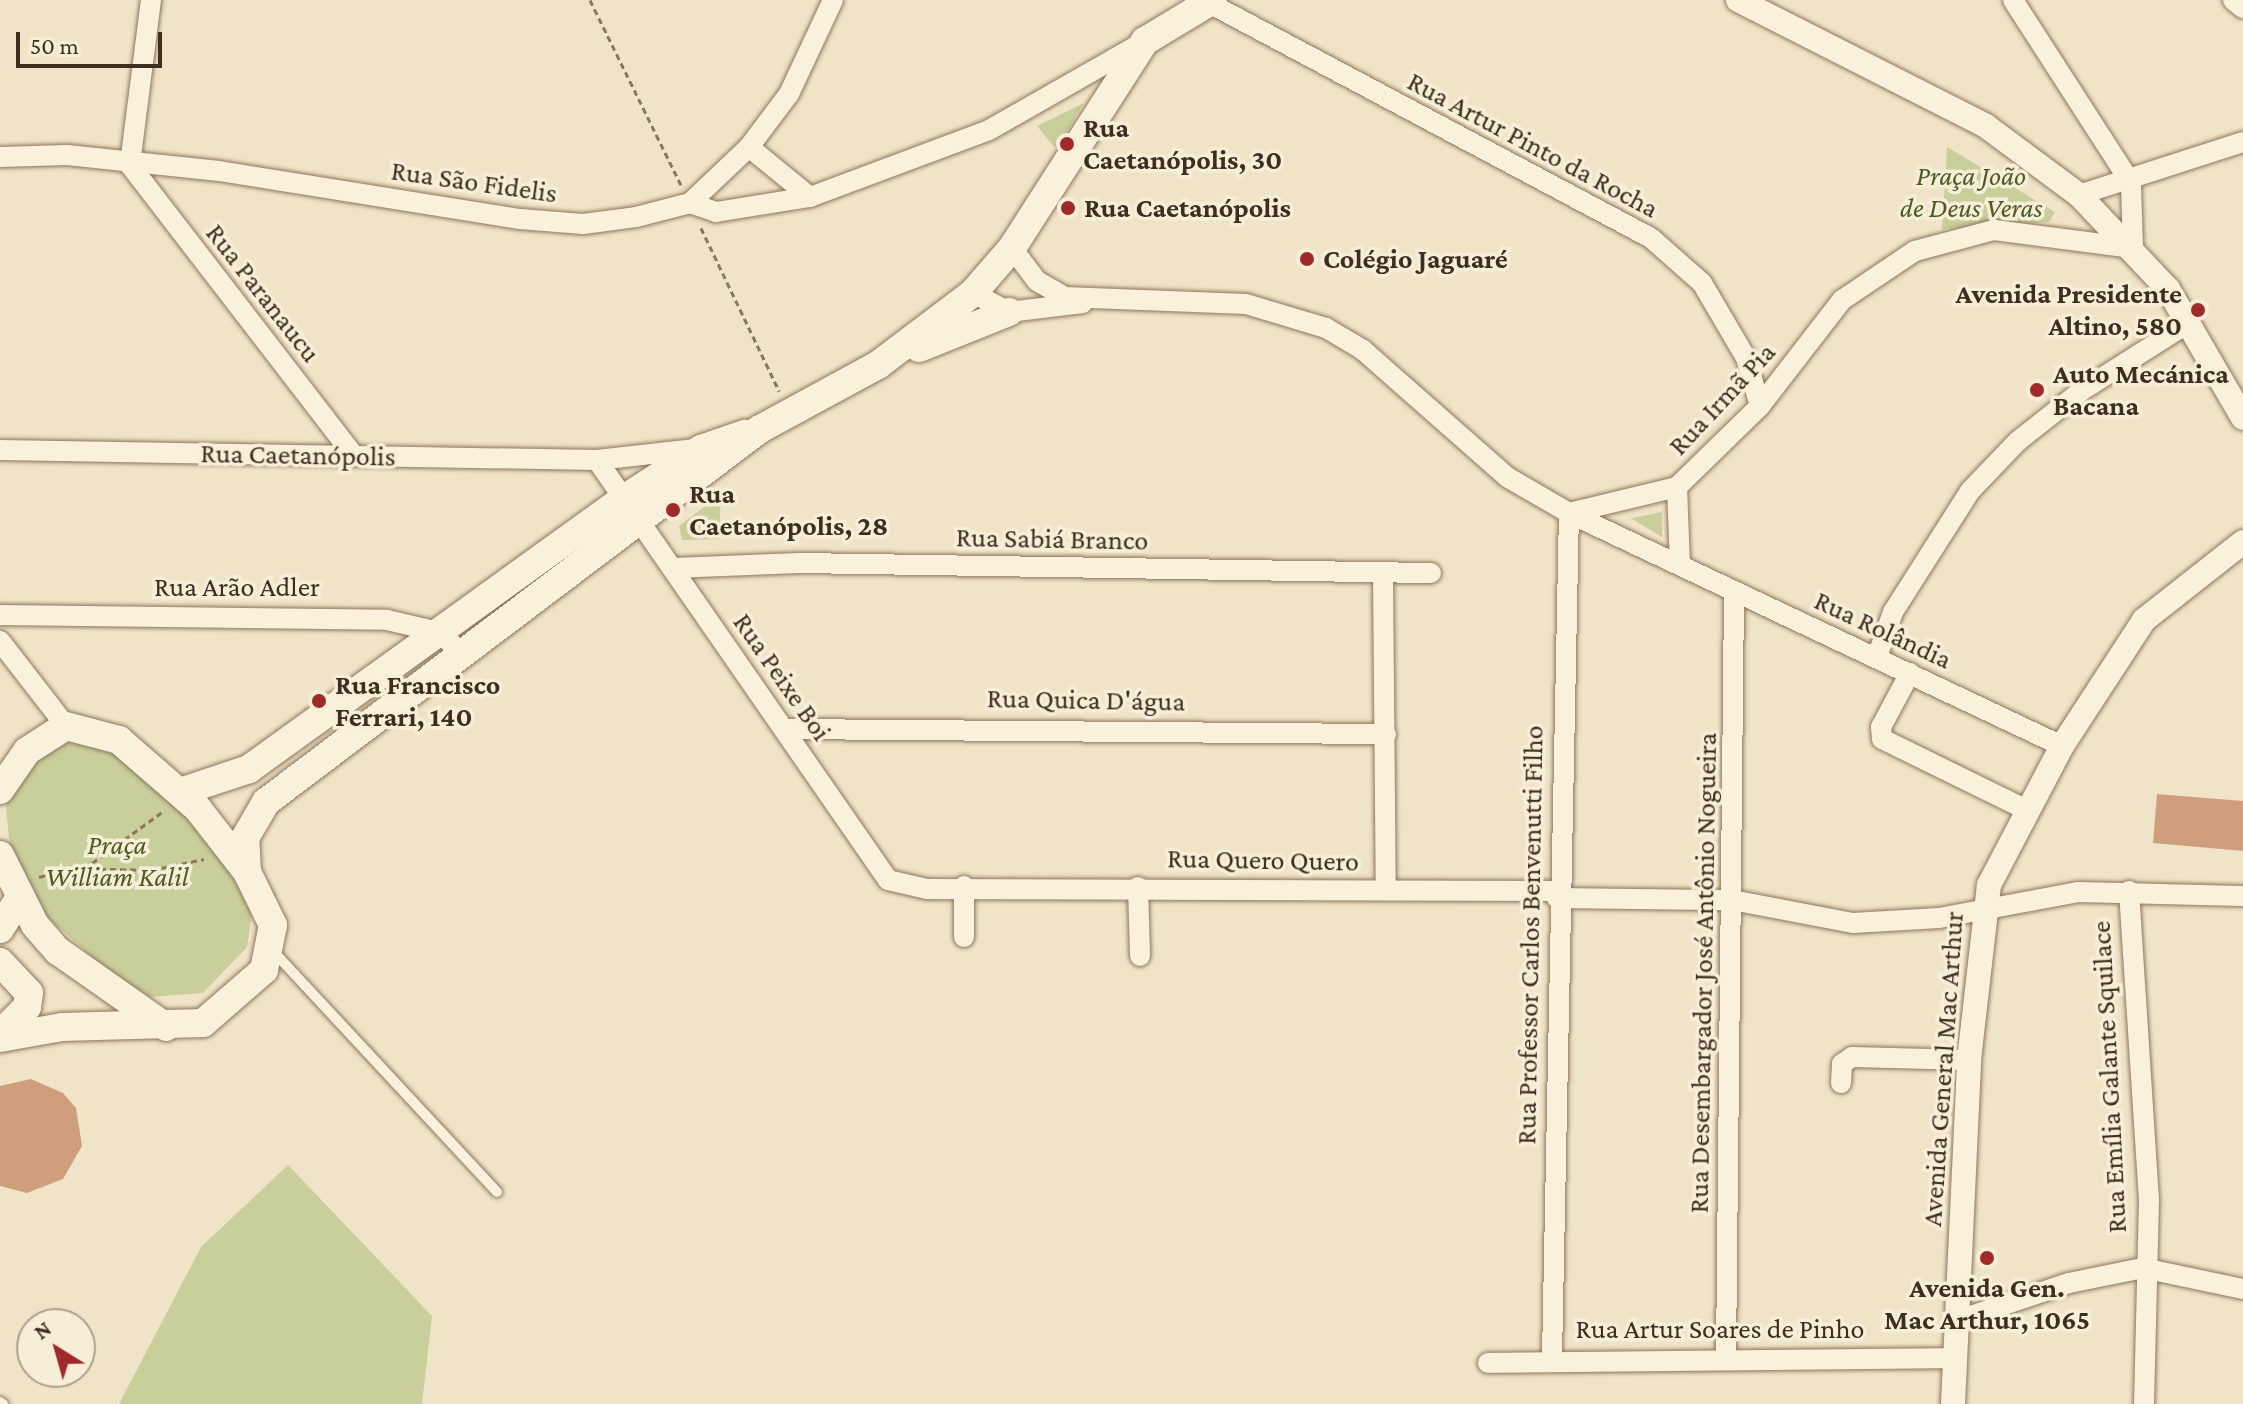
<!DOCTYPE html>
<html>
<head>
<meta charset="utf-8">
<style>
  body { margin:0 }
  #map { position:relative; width:2243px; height:1404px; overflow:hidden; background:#f0e4c8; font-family:"Crimson Pro",serif }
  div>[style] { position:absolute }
  .green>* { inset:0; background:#c9cf9b }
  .building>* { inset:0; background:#cf9f7d }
  .path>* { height:3px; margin-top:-1.5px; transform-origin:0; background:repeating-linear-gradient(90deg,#8d765c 0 6px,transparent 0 10px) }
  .roads { filter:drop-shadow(0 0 2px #8d765c) drop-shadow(0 0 2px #8d765c) }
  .service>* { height:10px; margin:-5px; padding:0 5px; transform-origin:5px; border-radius:5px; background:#faf1dc }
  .minor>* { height:20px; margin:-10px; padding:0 10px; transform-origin:10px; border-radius:10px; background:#faf1dc }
  .tertiary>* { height:24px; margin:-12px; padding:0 12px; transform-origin:12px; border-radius:12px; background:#faf1dc }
  .secondary>* { height:28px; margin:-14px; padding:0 14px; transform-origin:14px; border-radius:14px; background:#faf1dc }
  .dots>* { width:22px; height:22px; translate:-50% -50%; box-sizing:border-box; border:4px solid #f7eed8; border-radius:50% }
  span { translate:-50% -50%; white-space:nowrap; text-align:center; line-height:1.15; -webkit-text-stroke:7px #f7eed8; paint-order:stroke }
  .poi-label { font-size:28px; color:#3d2e20; font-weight:700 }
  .left { translate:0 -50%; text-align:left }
  .right { translate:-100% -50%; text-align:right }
  .street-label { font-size:28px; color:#3d2e20 }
  .park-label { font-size:28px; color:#4d5a26; font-style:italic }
  .north { position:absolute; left:16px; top:1308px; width:80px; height:80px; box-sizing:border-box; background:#f7eed8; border:2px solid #ada18e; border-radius:50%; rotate:323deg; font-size:22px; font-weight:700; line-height:32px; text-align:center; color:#3d2e20 }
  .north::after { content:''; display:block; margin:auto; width:28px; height:36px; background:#9e2a2b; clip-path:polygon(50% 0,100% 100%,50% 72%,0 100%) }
  .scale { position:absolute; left:16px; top:32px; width:146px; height:36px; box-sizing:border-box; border:4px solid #3d2e20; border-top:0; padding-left:10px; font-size:24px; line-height:28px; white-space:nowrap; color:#3d2e20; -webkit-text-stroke:6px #f7eed8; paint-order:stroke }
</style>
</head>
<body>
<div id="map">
  <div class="green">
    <i style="clip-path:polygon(1084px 103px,1056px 149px,1037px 126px)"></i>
    <i style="clip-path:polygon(1947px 147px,2055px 212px,2049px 222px,1942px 229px)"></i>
    <i style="clip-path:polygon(721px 494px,719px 539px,682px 540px,679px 526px)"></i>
    <i style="clip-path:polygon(1662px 512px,1662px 537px,1632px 519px,1632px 518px)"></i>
    <i style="clip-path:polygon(53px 741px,101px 747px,150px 772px,226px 855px,252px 912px,247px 947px,203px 993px,150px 997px,116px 978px,45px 915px,11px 859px,5px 797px)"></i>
    <i style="clip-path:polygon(288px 1165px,432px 1316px,422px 1404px,119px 1404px,201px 1247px)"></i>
  </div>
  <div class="building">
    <i style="clip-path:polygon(2157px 794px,2243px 801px,2243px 851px,2153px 843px)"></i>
    <i style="clip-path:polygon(31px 1079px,63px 1093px,76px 1108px,82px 1146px,63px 1179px,27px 1193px,0 1186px,0 1086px)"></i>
  </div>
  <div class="path">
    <i style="left:590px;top:0;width:206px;rotate:63.8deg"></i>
    <i style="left:701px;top:228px;width:181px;rotate:64.4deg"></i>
    <i style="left:84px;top:869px;width:100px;rotate:-36.1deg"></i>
    <i style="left:39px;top:877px;width:32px;rotate:-16deg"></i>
    <i style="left:70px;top:868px;width:82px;rotate:1.4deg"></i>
    <i style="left:152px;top:870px;width:53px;rotate:-11.9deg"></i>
  </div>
  <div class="roads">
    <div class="service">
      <i style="left:273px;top:951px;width:329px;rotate:47.1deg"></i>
      <i style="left:0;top:1402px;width:4px;rotate:34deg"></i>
    </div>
    <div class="minor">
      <i style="left:151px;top:0;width:166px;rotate:97.3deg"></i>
      <i style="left:130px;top:165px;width:366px;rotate:52.4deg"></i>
      <i style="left:2013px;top:0;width:218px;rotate:57.2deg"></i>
      <i style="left:2233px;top:0;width:13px;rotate:39deg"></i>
      <i style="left:1209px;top:3px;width:501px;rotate:28deg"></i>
      <i style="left:1651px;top:238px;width:68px;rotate:41.4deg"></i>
      <i style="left:1702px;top:283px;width:87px;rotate:59.6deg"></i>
      <i style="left:1746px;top:358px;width:50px;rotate:73.7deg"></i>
      <i style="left:749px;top:147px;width:79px;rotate:39.3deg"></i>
      <i style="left:0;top:157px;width:67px;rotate:-1.7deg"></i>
      <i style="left:67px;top:155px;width:153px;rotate:6deg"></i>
      <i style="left:219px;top:171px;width:305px;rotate:9.1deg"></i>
      <i style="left:520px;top:219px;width:63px;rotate:4.5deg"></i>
      <i style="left:583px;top:224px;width:53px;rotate:-7.5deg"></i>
      <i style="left:636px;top:217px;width:56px;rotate:-14.5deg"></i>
      <i style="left:690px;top:203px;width:81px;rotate:-43.5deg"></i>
      <i style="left:749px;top:147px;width:66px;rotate:-53deg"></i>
      <i style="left:789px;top:94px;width:104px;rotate:-64.9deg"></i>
      <i style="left:2079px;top:195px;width:172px;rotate:-17.9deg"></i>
      <i style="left:690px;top:203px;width:28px;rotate:19deg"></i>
      <i style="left:716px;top:212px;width:95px;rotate:-9.1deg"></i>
      <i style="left:810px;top:197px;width:191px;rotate:-20.5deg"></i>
      <i style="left:989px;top:130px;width:174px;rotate:-29.7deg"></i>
      <i style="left:1012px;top:248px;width:41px;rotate:52.9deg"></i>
      <i style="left:1037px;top:281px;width:32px;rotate:30deg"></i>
      <i style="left:1065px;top:297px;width:181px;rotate:2.2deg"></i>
      <i style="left:1246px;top:304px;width:84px;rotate:16.7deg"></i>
      <i style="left:1326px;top:328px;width:43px;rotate:30.7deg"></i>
      <i style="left:1363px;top:350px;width:192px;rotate:41.4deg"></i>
      <i style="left:1507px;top:477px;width:72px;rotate:30.1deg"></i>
      <i style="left:1569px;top:513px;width:111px;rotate:-13.5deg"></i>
      <i style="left:1677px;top:487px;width:116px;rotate:-44.3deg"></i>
      <i style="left:1760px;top:406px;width:134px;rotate:-52.3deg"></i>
      <i style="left:1842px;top:300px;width:88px;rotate:-33.9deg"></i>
      <i style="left:1915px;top:251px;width:82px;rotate:-14.9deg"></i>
      <i style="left:1994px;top:230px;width:140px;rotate:7.4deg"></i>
      <i style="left:2133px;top:248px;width:65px;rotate:-91.8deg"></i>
      <i style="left:973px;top:293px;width:41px;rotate:27.8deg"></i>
      <i style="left:1009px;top:312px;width:74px;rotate:-7deg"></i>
      <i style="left:0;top:450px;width:597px;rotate:0.96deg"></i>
      <i style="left:597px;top:460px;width:99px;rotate:-6.4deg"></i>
      <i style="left:597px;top:460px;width:511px;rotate:55.28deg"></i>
      <i style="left:888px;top:880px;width:40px;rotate:13deg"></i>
      <i style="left:927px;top:889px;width:630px;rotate:0.18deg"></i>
      <i style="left:1677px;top:487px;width:78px;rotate:87.8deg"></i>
      <i style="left:673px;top:568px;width:126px;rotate:-2.3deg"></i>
      <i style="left:799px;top:563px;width:632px;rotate:0.91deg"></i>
      <i style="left:1383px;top:573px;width:316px;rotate:89.5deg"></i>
      <i style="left:0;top:615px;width:387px;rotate:0.7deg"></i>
      <i style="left:387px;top:620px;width:53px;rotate:13deg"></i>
      <i style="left:439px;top:632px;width:33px;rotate:43deg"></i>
      <i style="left:0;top:641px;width:108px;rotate:52.2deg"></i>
      <i style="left:1877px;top:657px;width:48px;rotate:-70.4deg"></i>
      <i style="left:1893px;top:612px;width:143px;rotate:-57.5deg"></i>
      <i style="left:1970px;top:491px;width:69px;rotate:-46.2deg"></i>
      <i style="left:2018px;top:441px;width:80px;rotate:-38.4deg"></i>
      <i style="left:2081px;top:391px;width:127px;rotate:-32.4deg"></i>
      <i style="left:1910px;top:673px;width:61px;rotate:118.2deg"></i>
      <i style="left:1881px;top:727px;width:12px;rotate:85deg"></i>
      <i style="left:1882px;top:739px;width:161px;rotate:26.1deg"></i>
      <i style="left:784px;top:729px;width:602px;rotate:0.48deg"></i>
      <i style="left:1138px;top:887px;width:69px;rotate:88.3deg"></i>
      <i style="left:2129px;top:891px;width:310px;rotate:86.3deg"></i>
      <i style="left:2149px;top:1200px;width:204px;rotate:91.4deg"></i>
      <i style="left:1557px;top:898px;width:175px;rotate:0.7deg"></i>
      <i style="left:1732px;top:900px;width:123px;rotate:10.8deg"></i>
      <i style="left:1853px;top:923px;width:86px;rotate:-3.3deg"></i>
      <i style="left:1939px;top:918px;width:141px;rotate:-10.6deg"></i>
      <i style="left:2078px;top:892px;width:165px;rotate:1.4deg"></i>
      <i style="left:964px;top:937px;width:51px;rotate:-90deg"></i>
      <i style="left:1841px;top:1083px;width:19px;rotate:-87deg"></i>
      <i style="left:1842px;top:1064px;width:12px;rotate:-35deg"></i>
      <i style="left:1852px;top:1057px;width:117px;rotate:1.5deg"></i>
      <i style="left:1956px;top:1321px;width:119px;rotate:-18.6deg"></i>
      <i style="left:2069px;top:1283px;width:76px;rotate:-11.5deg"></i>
      <i style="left:2143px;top:1268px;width:102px;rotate:11.9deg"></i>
      <i style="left:1552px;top:1357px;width:844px;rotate:-88.85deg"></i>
      <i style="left:1569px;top:513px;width:545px;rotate:25.3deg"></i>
      <i style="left:1726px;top:1357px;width:766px;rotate:-89.4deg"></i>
      <i style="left:1488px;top:1363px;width:465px;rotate:-0.6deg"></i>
    </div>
    <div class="tertiary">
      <i style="left:1738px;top:0;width:278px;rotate:26.9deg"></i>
      <i style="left:1986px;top:126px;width:116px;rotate:36.6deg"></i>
      <i style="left:2079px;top:195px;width:129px;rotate:46.6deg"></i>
      <i style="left:2168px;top:289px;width:149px;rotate:59.8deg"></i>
      <i style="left:1953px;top:1404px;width:344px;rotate:-87.3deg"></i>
      <i style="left:1969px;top:1060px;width:176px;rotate:-83.5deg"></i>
      <i style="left:1989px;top:885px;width:157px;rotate:-62.3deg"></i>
      <i style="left:2062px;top:746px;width:150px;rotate:-56.9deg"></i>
      <i style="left:2144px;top:620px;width:126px;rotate:-38.2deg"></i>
    </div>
    <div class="secondary">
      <i style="left:919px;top:348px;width:97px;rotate:-21.8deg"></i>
      <i style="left:0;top:790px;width:47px;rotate:-55.3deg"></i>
      <i style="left:27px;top:751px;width:46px;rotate:-32.7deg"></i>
      <i style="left:66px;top:726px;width:55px;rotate:14.8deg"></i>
      <i style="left:119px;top:740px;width:105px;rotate:41.1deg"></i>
      <i style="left:198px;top:809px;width:80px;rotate:52.1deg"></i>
      <i style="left:247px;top:872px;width:59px;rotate:63.9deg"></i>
      <i style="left:273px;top:925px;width:46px;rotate:101.3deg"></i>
      <i style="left:264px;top:970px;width:81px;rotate:139deg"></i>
      <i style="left:203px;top:1023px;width:141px;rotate:178.4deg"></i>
      <i style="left:62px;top:1027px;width:63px;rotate:169.9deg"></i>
      <i style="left:183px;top:791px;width:70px;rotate:-18.4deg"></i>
      <i style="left:249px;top:769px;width:463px;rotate:-35.8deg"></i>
      <i style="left:625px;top:498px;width:90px;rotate:-32.8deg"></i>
      <i style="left:701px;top:449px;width:46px;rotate:-19.2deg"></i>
      <i style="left:0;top:855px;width:78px;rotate:63.4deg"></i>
      <i style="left:35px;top:925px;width:35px;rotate:49deg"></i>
      <i style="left:58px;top:951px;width:132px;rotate:35.1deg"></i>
      <i style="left:247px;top:872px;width:34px;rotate:-93deg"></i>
      <i style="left:245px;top:838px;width:42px;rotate:-59.7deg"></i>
      <i style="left:266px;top:802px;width:619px;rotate:-37.06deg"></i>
      <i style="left:760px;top:429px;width:134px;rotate:-28.5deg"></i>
      <i style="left:878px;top:365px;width:119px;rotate:-37.2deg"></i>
      <i style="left:973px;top:293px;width:60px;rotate:-49.1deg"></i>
      <i style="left:1012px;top:248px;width:246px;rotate:-57.3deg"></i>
      <i style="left:1145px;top:41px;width:79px;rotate:-31.1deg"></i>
      <i style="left:0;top:929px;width:36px;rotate:-58deg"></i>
      <i style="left:0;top:962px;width:42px;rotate:46.9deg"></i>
      <i style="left:29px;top:993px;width:14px;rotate:98deg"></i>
      <i style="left:27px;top:1007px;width:38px;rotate:135deg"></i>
    </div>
  </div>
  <div class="dots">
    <i style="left:1067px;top:144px;background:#9e2a2b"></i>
    <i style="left:1068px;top:208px;background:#9e2a2b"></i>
    <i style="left:1307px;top:259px;background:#9e2a2b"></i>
    <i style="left:2198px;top:310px;background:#9e2a2b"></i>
    <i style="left:2037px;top:390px;background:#9e2a2b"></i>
    <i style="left:673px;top:510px;background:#9e2a2b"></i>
    <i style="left:319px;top:701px;background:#9e2a2b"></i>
    <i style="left:1987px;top:1258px;background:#9e2a2b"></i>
  </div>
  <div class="poi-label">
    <span class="left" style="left:1083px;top:144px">Rua<br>Caetanópolis, 30</span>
    <span class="left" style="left:1084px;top:208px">Rua Caetanópolis</span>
    <span class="left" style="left:1323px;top:259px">Colégio Jaguaré</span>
    <span class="right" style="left:2182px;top:310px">Avenida Presidente<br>Altino, 580</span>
    <span class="left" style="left:2053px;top:390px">Auto Mecánica<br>Bacana</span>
    <span class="left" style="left:689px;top:510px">Rua<br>Caetanópolis, 28</span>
    <span class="left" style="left:335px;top:701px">Rua Francisco<br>Ferrari, 140</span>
    <span style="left:1987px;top:1304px">Avenida Gen.<br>Mac Arthur, 1065</span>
  </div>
  <div class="street-label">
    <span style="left:1533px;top:145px;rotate:28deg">Rua Artur Pinto da Rocha</span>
    <span style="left:474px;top:182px;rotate:8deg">Rua São Fidelis</span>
    <span style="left:263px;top:293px;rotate:52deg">Rua Paranaucu</span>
    <span style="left:1722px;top:399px;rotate:-47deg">Rua Irmã Pia</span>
    <span style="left:298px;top:455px;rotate:1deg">Rua Caetanópolis</span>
    <span style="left:1052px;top:539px;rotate:1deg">Rua Sabiá Branco</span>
    <span style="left:237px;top:587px">Rua Arão Adler</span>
    <span style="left:1883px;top:630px;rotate:25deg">Rua Rolândia</span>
    <span style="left:782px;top:677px;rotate:55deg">Rua Peixe Boi</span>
    <span style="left:1086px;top:700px;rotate:1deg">Rua Quica D'água</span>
    <span style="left:1263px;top:860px;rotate:1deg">Rua Quero Quero</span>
    <span style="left:1530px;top:935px;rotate:-89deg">Rua Professor Carlos Benvenutti Filho</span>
    <span style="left:1703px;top:973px;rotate:-89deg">Rua Desembargador José Antônio Nogueira</span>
    <span style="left:1943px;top:1069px;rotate:-86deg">Avenida General Mac Arthur</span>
    <span style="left:2109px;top:1077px;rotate:-93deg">Rua Emília Galante Squilace</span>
    <span style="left:1720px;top:1329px">Rua Artur Soares de Pinho</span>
  </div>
  <div class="park-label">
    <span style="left:1971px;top:192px">Praça João<br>de Deus Veras</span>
    <span style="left:117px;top:861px">Praça<br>William Kalil</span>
  </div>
  <div class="north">N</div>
  <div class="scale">50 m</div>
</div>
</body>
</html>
